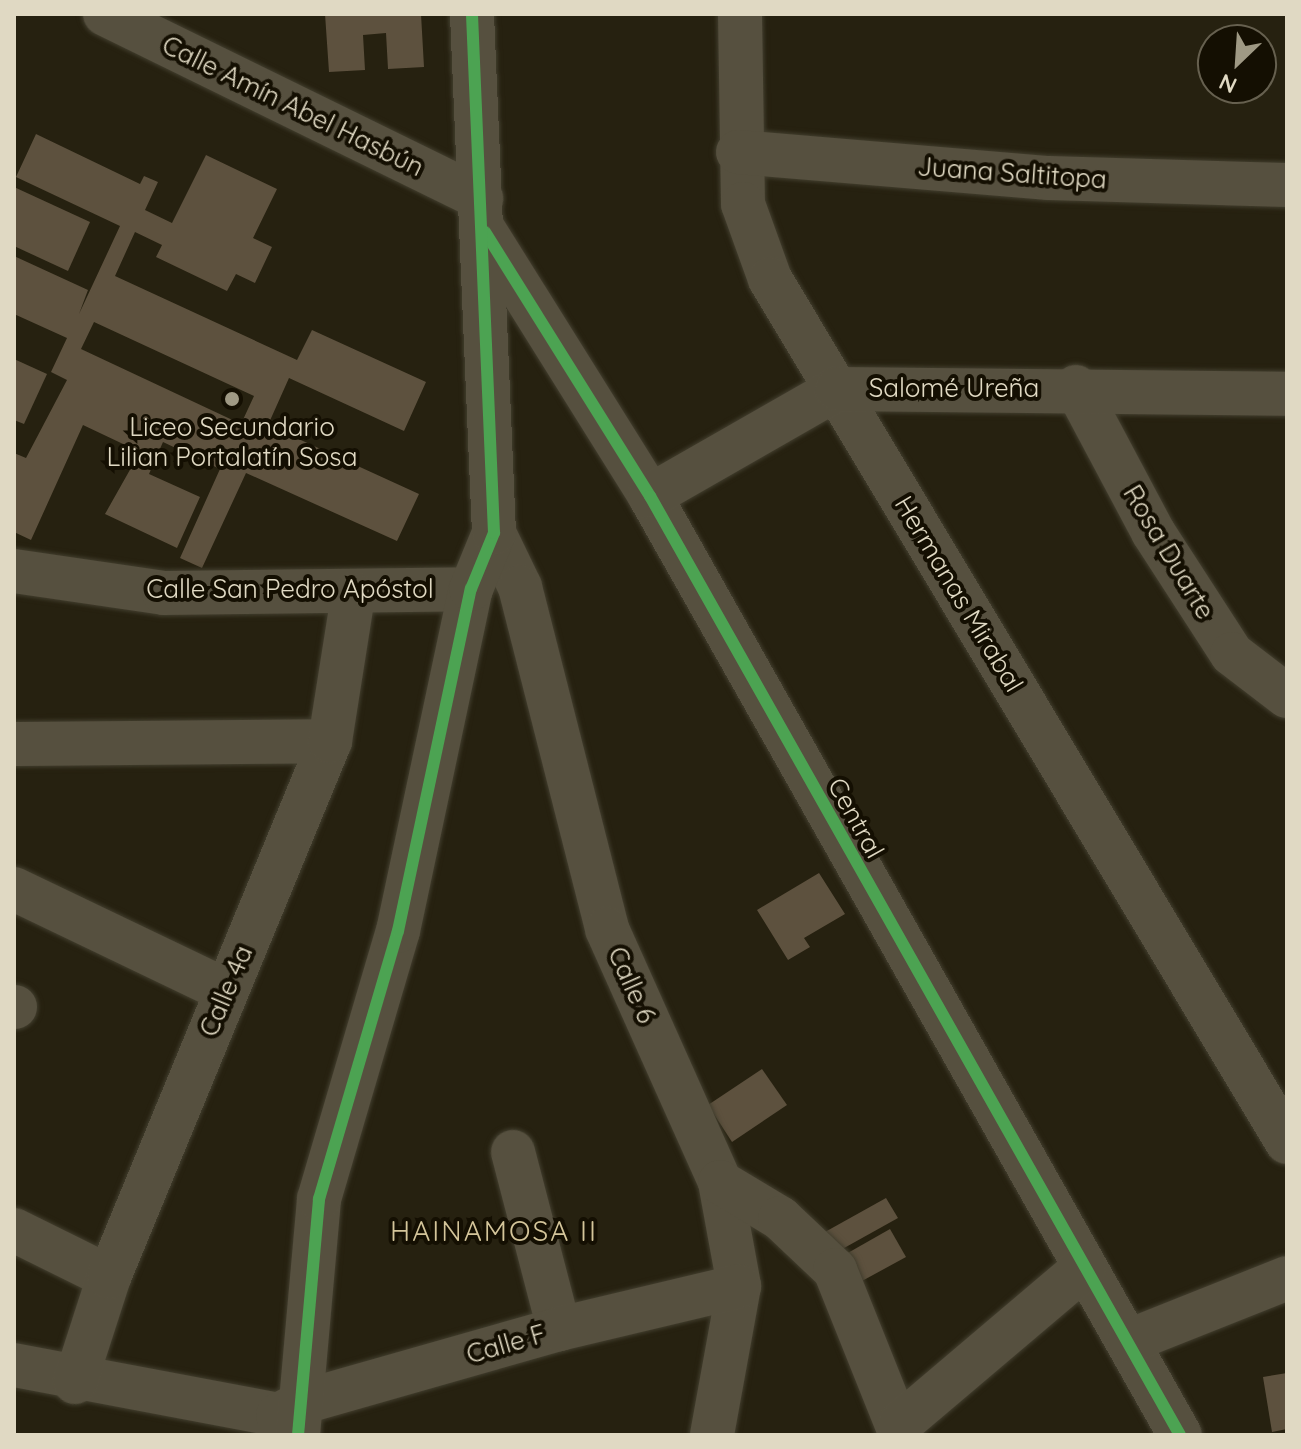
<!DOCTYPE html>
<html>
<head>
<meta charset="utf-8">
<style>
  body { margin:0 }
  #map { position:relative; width:1301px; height:1449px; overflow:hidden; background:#262110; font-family:Quicksand,sans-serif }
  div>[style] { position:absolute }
  .building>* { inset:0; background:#5d513e }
  .roads { filter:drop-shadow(0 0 2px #423e2e) drop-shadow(0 0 2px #423e2e) }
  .minor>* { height:44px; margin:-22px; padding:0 22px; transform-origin:22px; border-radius:22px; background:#56503f }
  .cycleway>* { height:12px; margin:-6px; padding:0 6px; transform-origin:6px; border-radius:6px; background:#4ca352 }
  .dots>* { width:22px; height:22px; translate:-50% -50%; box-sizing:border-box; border:4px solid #140f02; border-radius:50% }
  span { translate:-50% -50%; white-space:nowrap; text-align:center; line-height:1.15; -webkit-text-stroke:8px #140f02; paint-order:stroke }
  .street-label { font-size:26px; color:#e0d9c3 }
  .poi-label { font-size:26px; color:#e0d9c3 }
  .neighbourhood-label { font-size:28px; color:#d4c59a; letter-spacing:2px }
  .frame { position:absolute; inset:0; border:16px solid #e0d9c3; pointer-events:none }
  .north { position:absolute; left:1197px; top:24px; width:80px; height:80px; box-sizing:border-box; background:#140f02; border:2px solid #66604f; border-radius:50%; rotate:205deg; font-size:22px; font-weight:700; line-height:32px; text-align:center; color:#e0d9c3 }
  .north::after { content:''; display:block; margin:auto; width:28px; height:36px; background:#9f9984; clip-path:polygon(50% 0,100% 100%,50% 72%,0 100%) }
</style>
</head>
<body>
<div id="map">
  <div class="building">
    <i style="clip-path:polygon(325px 14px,421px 14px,424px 67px,388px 69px,386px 33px,363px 35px,365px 70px,329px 72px)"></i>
    <i style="clip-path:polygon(evenodd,36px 134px,140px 184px,144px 176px,158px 182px,145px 210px,172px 223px,206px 155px,277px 189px,253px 238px,272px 247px,255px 283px,236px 274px,227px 291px,156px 257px,162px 245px,135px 232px,115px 276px,297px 360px,312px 330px,426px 382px,404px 431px,289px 378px,268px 425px,419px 494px,397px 541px,246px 473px,202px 568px,180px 558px,220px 469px,163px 442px,149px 474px,200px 497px,177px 548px,105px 514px,140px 452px,83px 425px,31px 540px,14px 532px,14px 453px,26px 458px,67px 380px,51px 372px,67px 338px,14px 314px,14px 256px,88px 290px,79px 314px,120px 226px,16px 177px,36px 134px,94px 322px,254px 396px,241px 424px,81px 349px,94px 322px)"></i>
    <i style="clip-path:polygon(14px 187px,90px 222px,68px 271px,14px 246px)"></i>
    <i style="clip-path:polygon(14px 359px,47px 374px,24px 424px,14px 420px)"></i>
    <i style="clip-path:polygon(819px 873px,845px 914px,804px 938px,810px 947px,788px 960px,757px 910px)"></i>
    <i style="clip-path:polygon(762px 1069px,787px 1105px,732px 1142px,708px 1105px)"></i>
    <i style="clip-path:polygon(886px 1198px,898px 1218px,828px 1257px,816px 1237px)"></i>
    <i style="clip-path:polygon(890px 1229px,906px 1257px,862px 1281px,846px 1254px)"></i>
    <i style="clip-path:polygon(1287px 1373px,1287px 1429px,1272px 1432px,1263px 1377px)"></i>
  </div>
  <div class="roads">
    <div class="minor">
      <i style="left:105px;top:14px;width:419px;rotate:26.1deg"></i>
      <i style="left:740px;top:14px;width:190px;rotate:89.1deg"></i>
      <i style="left:743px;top:204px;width:80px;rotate:70.2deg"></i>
      <i style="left:770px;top:279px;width:1006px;rotate:59.08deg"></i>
      <i style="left:738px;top:152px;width:312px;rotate:4.8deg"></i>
      <i style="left:1049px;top:178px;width:238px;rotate:1.7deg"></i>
      <i style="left:484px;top:230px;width:314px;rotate:58deg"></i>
      <i style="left:650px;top:496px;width:1078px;rotate:60.56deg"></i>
      <i style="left:1076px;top:387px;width:164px;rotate:62deg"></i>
      <i style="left:1153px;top:532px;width:145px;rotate:57.1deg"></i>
      <i style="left:1232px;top:654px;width:69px;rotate:37.4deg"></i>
      <i style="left:650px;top:496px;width:215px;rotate:-29.8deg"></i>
      <i style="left:837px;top:389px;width:450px;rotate:0.6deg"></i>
      <i style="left:494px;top:533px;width:60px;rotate:64.3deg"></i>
      <i style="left:520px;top:587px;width:353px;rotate:75.7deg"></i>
      <i style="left:607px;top:929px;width:277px;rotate:65.9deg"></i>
      <i style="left:720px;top:1182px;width:106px;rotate:79.6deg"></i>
      <i style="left:739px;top:1286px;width:151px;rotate:100.3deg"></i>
      <i style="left:14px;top:571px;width:152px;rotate:8.3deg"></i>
      <i style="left:164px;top:593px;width:307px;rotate:-0.7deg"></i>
      <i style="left:14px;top:744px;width:316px;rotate:-0.5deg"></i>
      <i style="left:14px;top:889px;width:234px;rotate:25.6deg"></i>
      <i style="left:14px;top:1007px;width:1px"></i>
      <i style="left:513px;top:1152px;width:183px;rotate:75.4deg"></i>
      <i style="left:720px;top:1182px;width:70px;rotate:31deg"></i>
      <i style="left:780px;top:1218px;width:76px;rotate:43.4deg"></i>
      <i style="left:835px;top:1270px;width:178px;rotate:68.2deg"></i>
      <i style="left:14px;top:1230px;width:106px;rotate:26.3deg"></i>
      <i style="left:1129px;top:1341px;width:170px;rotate:-21.7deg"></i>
      <i style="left:14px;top:1365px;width:269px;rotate:10.7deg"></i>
      <i style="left:278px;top:1415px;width:28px;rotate:-27deg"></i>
      <i style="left:303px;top:1402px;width:266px;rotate:-15.9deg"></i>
      <i style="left:559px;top:1329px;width:185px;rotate:-13.4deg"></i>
      <i style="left:75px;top:1382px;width:110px;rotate:-72.1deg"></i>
      <i style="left:109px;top:1277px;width:580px;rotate:-67.59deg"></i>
      <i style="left:330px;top:741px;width:148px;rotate:-81deg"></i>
      <i style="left:900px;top:1424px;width:241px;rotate:-40.3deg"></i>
      <i style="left:298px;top:1435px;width:237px;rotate:-84.9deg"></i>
      <i style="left:319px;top:1199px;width:279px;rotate:-73.6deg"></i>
      <i style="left:398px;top:931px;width:350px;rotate:-78deg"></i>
      <i style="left:471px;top:589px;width:61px;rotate:-67.7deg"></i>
      <i style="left:494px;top:533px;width:519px;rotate:-92.43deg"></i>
    </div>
  </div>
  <div class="cycleway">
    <i style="left:485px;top:232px;width:311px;rotate:58deg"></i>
    <i style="left:650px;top:496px;width:1078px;rotate:60.56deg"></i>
    <i style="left:298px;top:1435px;width:237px;rotate:-84.9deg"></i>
    <i style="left:319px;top:1199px;width:279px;rotate:-73.6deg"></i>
    <i style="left:398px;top:931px;width:350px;rotate:-78deg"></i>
    <i style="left:471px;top:589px;width:61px;rotate:-67.7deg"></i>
    <i style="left:494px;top:533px;width:519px;rotate:-92.43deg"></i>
  </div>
  <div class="dots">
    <i style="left:232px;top:399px;background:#9f9984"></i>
  </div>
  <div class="street-label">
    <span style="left:293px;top:106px;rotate:26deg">Calle Amín Abel Hasbún</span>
    <span style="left:1012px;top:173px;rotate:4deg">Juana Saltitopa</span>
    <span style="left:954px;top:388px">Salomé Ureña</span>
    <span style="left:1169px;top:552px;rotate:59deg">Rosa Duarte</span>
    <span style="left:290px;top:589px">Calle San Pedro Apóstol</span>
    <span style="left:959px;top:594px;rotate:59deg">Hermanas Mirabal</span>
    <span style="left:856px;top:818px;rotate:61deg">Central</span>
    <span style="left:632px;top:985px;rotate:66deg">Calle 6</span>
    <span style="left:226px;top:991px;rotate:-67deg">Calle 4a</span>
    <span style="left:506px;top:1344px;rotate:-16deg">Calle F</span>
  </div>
  <div class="poi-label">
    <span style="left:232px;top:442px">Liceo Secundario<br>Lilian Portalatín Sosa</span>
  </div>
  <div class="neighbourhood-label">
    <span style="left:494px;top:1231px">HAINAMOSA II</span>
  </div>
  <div class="frame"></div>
  <div class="north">N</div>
</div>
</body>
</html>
